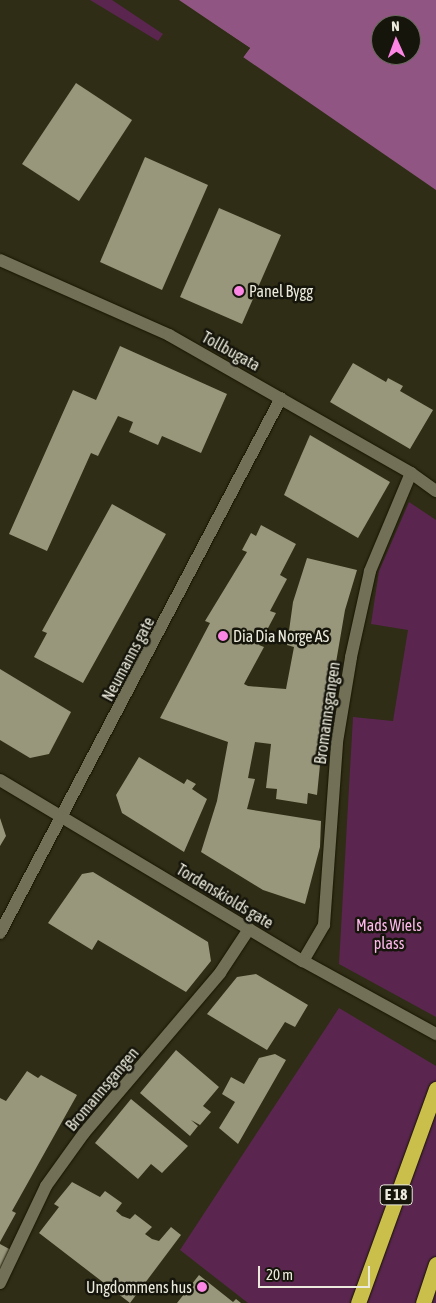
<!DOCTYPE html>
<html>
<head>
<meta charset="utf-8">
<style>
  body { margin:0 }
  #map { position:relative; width:436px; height:1303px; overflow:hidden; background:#2f2d15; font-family:"Asap Condensed",sans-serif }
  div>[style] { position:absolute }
  .green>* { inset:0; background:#5a264f }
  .water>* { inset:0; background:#915583 }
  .pier>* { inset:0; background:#2f2d15 }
  .building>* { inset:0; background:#98967b }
  .roads { filter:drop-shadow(0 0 1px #181501) drop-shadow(0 0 1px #181501) }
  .street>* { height:12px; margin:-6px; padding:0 6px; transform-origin:6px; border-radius:6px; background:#727056 }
  .secondary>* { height:12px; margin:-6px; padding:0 6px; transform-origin:6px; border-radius:6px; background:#727056 }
  .highway>* { height:15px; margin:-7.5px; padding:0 7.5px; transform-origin:7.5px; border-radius:7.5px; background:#cbbf4b }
  .dots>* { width:14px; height:14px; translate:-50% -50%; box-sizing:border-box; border:2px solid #16150b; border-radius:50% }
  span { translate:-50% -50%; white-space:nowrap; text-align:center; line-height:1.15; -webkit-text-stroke:5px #16150b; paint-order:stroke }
  .shield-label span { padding:1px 4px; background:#16150b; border:1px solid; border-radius:4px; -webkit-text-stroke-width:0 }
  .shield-label { font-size:15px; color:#ebeadc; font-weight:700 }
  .poi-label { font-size:16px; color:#ebeadc }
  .left { translate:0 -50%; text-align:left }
  .right { translate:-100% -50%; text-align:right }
  .street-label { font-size:16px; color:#ebeadc }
  .park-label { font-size:16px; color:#feb8ec }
  .north { position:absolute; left:371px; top:15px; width:50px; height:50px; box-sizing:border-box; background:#16150b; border:1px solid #6b6a5f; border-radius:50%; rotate:358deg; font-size:14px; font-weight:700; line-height:20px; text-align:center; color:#ebeadc }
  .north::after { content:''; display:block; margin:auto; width:18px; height:22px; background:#fc86e3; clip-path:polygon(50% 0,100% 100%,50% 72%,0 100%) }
  .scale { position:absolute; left:258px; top:1266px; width:112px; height:22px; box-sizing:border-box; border:2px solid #ebeadc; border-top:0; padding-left:6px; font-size:15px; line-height:18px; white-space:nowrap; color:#ebeadc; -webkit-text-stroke:4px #16150b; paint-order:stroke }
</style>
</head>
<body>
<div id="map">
  <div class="green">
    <i style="clip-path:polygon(90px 0,112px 0,163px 34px,158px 41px)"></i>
    <i style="clip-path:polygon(409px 502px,436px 520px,436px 1017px,339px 964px,353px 717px,393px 721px,408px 630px,371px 624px,379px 571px)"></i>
    <i style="clip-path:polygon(339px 1008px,436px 1066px,436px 1303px,248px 1303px,180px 1250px)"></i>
  </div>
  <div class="water">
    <i style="clip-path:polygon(evenodd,179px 0,436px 0,436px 190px,243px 57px,250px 48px,179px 0,381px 25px,411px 25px,411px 55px,381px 55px,381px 25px)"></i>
  </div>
  <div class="pier">
    <i style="clip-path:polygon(177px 0,250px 48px,242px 59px,246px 48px)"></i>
  </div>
  <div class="building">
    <i style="clip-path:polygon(76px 83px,132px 120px,79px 201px,22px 164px)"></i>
    <i style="clip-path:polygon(145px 157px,208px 185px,162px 290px,100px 262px)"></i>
    <i style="clip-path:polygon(219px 208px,281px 235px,242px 324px,180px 297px)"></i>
    <i style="clip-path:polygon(120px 346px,227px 394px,201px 453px,162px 436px,158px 445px,129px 432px,133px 422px,118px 416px,98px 456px,91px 453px,47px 551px,9px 534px,73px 390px,96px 400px)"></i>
    <i style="clip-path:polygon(353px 363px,386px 382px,388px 378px,403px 386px,400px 391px,433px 410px,410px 449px,330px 402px)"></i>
    <i style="clip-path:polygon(310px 435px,390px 482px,358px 538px,284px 495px)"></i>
    <i style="clip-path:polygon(112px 504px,166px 534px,83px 683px,34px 657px,47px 633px,42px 631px)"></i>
    <i style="clip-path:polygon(261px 525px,296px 544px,280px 575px,287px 579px,270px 611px,276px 613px,259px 645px,264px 647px,244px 684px,248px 686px,286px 689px,294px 647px,287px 645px,293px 602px,307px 558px,357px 570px,345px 610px,333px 680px,336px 680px,333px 697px,330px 697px,324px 725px,317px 795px,308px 793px,307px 804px,276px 799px,277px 789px,266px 788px,271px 744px,255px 742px,248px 778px,255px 779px,247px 809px,321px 821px,320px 847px,305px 904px,263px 890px,201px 852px,217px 801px,228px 742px,160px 718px,210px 623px,205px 621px,247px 552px,242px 550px,251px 533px,256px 536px)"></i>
    <i style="clip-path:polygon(0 669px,71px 712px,49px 754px,30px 758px,0 740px)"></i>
    <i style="clip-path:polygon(139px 757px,184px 784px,187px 779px,196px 784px,192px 789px,207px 799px,184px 852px,122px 813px,116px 795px)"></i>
    <i style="clip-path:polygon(0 818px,6px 836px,0 846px)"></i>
    <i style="clip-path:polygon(93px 872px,208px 942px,211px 961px,186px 992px,98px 940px,92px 950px,48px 923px,82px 874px)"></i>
    <i style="clip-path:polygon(256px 974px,308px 1005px,295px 1027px,285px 1022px,267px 1050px,207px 1014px,237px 977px)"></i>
    <i style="clip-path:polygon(176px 1050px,219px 1087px,203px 1106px,211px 1112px,200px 1125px,191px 1120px,198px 1126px,190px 1136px,140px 1093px)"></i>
    <i style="clip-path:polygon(275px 1054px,286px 1060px,238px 1144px,219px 1128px,235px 1102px,222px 1094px,231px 1077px,244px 1084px,259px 1058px)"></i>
    <i style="clip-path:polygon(27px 1071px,38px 1078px,41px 1075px,77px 1095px,12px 1211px,16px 1213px,0 1242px,0 1098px,6px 1101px)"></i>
    <i style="clip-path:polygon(131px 1099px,188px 1146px,162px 1173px,151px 1164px,138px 1179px,95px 1143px)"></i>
    <i style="clip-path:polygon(72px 1182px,100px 1197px,105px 1191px,122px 1203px,116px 1211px,122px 1216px,130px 1219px,135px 1214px,152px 1227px,145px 1234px,152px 1239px,159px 1241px,171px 1227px,181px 1235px,130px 1303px,39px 1233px,59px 1207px,54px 1204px)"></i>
    <i style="clip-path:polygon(0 1244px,11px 1250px,0 1270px)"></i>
    <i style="clip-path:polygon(199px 1275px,233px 1302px,236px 1299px,241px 1303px,177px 1303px)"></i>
  </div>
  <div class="roads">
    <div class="street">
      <i style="left:0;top:933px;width:604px;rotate:-62.29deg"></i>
      <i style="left:303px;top:961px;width:42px;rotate:-59.7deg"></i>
      <i style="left:324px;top:925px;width:183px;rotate:-85.9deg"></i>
      <i style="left:337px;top:742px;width:86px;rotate:-80.6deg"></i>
      <i style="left:351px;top:657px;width:88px;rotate:-77.5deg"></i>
      <i style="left:370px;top:571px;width:106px;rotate:-67.3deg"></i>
      <i style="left:0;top:1283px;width:107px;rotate:-64.6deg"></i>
      <i style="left:46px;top:1186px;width:65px;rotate:-54.4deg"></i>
      <i style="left:84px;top:1133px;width:210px;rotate:-49.6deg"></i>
      <i style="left:220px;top:973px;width:53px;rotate:-56.6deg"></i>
    </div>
    <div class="secondary">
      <i style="left:0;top:260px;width:185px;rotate:23.9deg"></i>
      <i style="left:169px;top:335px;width:279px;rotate:29.7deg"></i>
      <i style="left:411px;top:473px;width:31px;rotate:36deg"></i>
      <i style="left:0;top:780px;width:353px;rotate:30.9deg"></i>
      <i style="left:303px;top:961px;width:152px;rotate:28.8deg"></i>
    </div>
    <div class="highway">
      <i style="left:358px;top:1303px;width:228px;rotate:-70deg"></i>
      <i style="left:423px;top:1303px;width:41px;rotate:-71.6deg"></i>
    </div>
  </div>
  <div class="dots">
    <i style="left:239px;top:291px;background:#fc86e3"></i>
    <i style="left:223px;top:636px;background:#fc86e3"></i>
    <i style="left:202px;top:1287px;background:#fc86e3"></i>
  </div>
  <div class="shield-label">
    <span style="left:396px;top:1195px">E 18</span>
  </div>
  <div class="poi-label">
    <span class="left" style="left:249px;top:291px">Panel Bygg</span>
    <span class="left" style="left:233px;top:636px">Dia Dia Norge AS</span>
    <span class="right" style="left:192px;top:1287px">Ungdommens hus</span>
  </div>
  <div class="street-label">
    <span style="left:231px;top:351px;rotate:29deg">Tollbugata</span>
    <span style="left:128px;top:659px;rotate:-62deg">Neumanns gate</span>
    <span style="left:327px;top:713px;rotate:-82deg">Bromannsgangen</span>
    <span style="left:225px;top:896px;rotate:31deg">Tordenskiolds gate</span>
    <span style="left:102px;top:1089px;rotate:-50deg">Bromannsgangen</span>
  </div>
  <div class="park-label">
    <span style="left:389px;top:934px">Mads Wiels<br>plass</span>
  </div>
  <div class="north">N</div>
  <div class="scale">20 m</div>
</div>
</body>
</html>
